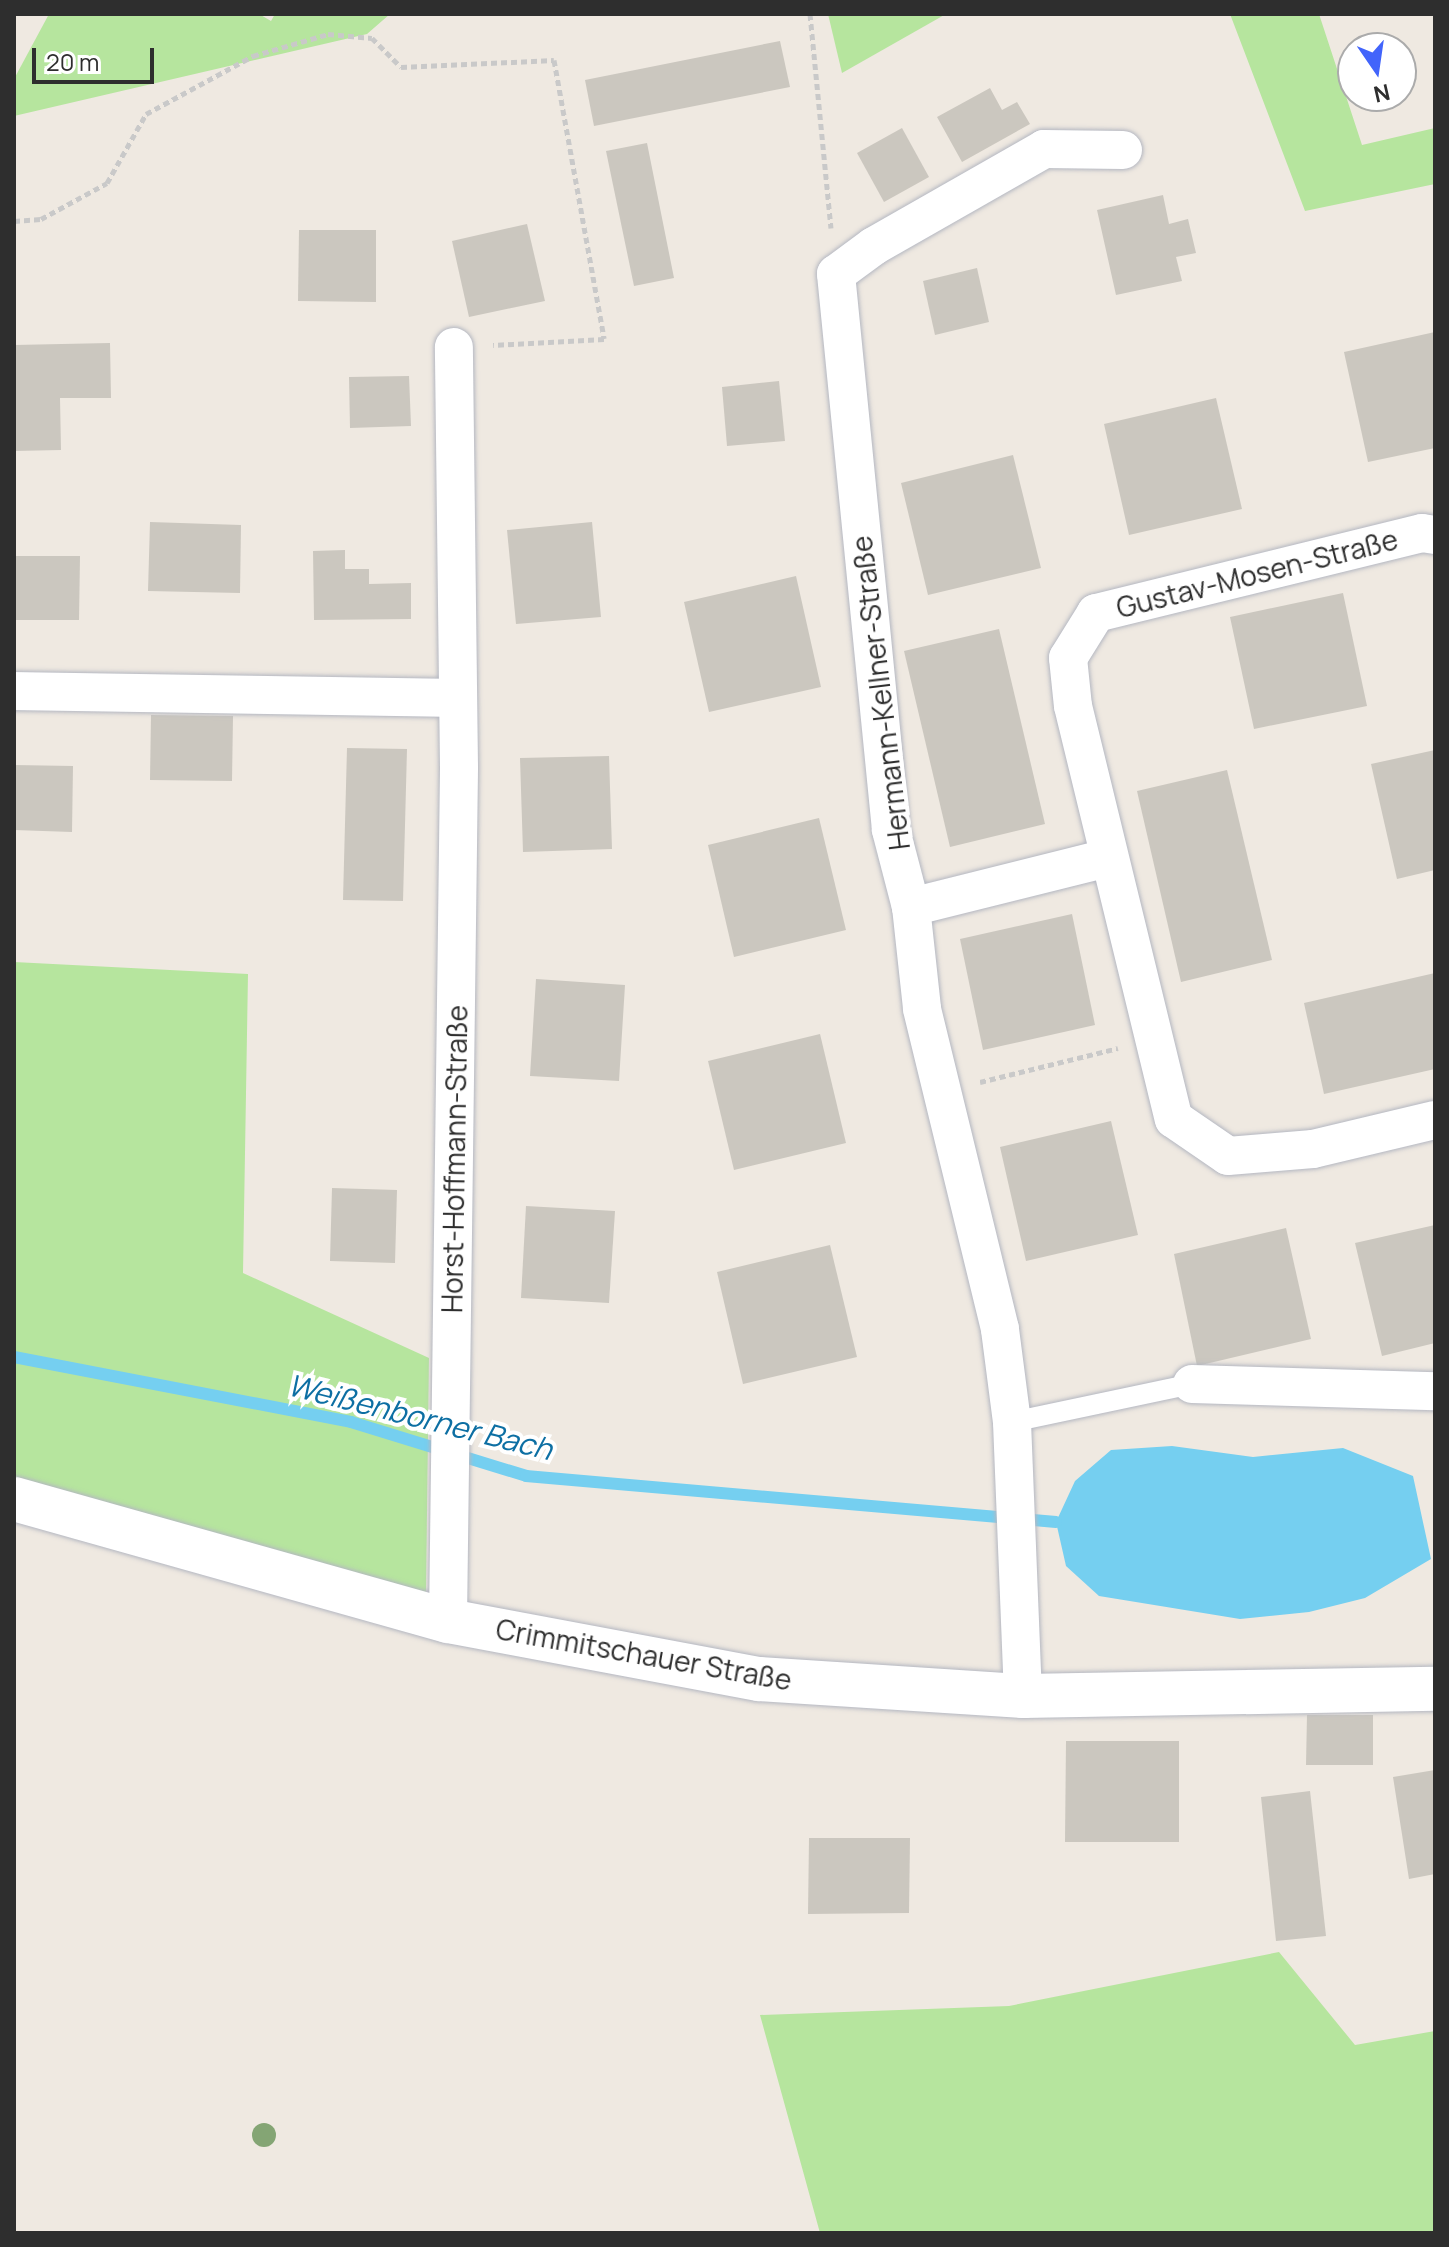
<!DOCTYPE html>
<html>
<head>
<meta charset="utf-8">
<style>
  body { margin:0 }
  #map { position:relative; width:1449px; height:2247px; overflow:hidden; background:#efe9e1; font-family:Manrope,sans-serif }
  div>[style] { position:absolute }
  .green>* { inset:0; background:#b6e59e }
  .water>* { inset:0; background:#75cff0 }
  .stream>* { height:12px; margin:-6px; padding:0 6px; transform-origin:6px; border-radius:6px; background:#75cff0 }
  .building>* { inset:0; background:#cbc7bf }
  .path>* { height:5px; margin-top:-2.5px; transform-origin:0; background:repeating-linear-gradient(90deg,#c9c9c9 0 6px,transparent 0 10px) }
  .roads { filter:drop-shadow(0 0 2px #b4b7c1) drop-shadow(0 0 2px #b4b7c1) }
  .service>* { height:20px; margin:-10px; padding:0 10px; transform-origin:10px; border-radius:10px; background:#fff }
  .minor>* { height:38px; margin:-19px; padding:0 19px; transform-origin:19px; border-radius:19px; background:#fff }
  .secondary>* { height:44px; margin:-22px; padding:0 22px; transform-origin:22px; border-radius:22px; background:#fff }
  .trees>* { width:24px; height:24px; margin:-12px; border-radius:50%; background:#84a574 }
  span { translate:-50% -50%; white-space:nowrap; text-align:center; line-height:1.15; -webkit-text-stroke:8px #fff; paint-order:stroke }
  .street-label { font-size:28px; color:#2e2e2e }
  .water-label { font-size:30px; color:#0d6fa3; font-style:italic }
  .frame { position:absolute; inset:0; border:16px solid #2e2e2e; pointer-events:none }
  .north { position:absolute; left:1337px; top:32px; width:80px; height:80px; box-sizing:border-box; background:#fff; border:2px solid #ababab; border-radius:50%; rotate:167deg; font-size:22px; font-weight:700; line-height:32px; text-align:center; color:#2e2e2e }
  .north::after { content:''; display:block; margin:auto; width:28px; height:36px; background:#4264fb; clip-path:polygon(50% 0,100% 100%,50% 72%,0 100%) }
  .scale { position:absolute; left:32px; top:48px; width:122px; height:36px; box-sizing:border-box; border:4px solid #2e2e2e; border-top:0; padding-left:10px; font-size:24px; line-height:28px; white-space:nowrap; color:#2e2e2e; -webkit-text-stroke:6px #fff; paint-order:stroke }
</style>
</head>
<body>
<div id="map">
  <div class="green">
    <i style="clip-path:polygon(49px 14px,259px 14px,271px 21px,275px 14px,390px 14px,367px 34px,14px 116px,14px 79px)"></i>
    <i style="clip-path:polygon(828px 14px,946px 14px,842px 73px)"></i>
    <i style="clip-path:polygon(1230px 14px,1319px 14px,1362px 145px,1435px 128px,1435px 184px,1305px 211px)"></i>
    <i style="clip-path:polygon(14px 962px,248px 974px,243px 1273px,429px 1358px,426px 1593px,14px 1499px)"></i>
    <i style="clip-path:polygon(1279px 1952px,1355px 2045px,1435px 2031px,1435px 2233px,820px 2233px,760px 2015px,1009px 2006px)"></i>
  </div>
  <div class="water">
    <i style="clip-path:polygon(1172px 1446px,1253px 1457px,1343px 1448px,1413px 1476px,1431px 1559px,1365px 1598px,1309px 1612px,1240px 1619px,1099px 1596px,1066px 1566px,1056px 1522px,1075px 1481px,1111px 1450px)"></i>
  </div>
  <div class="stream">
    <i style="left:14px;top:1357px;width:343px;rotate:10.9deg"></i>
    <i style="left:351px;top:1422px;width:183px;rotate:17.1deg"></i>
    <i style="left:526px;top:1476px;width:532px;rotate:4.96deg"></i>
  </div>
  <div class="building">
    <i style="clip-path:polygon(780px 41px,790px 87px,594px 126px,585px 80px)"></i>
    <i style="clip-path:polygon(990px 88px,1002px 110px,1017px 102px,1030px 124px,962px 162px,937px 117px)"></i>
    <i style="clip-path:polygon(902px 128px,929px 177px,884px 202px,857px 153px)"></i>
    <i style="clip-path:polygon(647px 143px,674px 278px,634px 286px,606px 151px)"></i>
    <i style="clip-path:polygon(1163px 195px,1169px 224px,1188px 219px,1196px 253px,1176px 257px,1182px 281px,1116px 295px,1097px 210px)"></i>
    <i style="clip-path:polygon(527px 224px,545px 301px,469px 317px,452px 241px)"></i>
    <i style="clip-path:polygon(299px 230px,376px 230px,376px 302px,298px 301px)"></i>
    <i style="clip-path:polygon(977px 268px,989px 322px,935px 335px,923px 281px)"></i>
    <i style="clip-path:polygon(1435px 332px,1435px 448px,1368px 462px,1344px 352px)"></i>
    <i style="clip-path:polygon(110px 343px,111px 398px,60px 398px,61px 450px,14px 451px,14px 345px)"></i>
    <i style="clip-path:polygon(409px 376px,411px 426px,350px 428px,349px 377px)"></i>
    <i style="clip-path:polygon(779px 381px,785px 441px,727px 446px,722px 387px)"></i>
    <i style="clip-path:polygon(1216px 398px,1242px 509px,1129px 535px,1104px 424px)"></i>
    <i style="clip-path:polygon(1013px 455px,1041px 568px,928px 595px,901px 483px)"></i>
    <i style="clip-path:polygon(150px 522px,241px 525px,240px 593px,148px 591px)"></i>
    <i style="clip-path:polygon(592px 522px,601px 617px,516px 624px,507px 530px)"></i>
    <i style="clip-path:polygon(345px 550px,345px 569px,369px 569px,369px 584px,411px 583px,411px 619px,314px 620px,313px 551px)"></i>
    <i style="clip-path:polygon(14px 556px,80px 556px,79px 620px,14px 620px)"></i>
    <i style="clip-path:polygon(796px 576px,821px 687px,709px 712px,684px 602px)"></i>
    <i style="clip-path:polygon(1343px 593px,1367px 706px,1254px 729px,1230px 617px)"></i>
    <i style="clip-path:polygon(999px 629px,1045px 824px,950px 847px,904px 651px)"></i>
    <i style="clip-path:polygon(151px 715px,233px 716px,232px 781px,150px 780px)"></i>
    <i style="clip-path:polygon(347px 748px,407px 749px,403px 901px,343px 900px)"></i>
    <i style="clip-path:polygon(1435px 750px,1435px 870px,1397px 879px,1371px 764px)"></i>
    <i style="clip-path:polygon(609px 756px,612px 849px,523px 852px,520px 758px)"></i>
    <i style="clip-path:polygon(14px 765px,73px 766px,72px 832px,14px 830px)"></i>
    <i style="clip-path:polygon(1227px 770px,1272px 960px,1181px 982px,1137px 791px)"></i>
    <i style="clip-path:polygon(819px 818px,846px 930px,734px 957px,708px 845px)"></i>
    <i style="clip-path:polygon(1072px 914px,1095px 1025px,983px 1050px,960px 939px)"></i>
    <i style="clip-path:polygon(1435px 973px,1435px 1069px,1324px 1094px,1304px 1003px)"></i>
    <i style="clip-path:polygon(536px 979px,625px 985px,619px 1081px,530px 1076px)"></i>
    <i style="clip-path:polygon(820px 1034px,846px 1143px,734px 1170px,708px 1061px)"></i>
    <i style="clip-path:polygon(1111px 1121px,1138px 1235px,1026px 1261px,1000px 1147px)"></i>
    <i style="clip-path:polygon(332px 1188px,397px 1190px,395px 1263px,330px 1261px)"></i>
    <i style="clip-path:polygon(526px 1206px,615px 1211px,609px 1303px,521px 1298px)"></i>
    <i style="clip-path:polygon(1435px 1225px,1435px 1343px,1382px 1356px,1355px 1243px)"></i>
    <i style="clip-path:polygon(1286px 1228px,1311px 1339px,1197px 1366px,1174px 1254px)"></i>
    <i style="clip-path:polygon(830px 1245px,857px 1357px,743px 1384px,717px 1272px)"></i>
    <i style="clip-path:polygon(1307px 1715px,1373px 1715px,1373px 1765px,1306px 1765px)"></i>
    <i style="clip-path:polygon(1066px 1741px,1179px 1741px,1179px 1842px,1065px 1842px)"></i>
    <i style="clip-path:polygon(1435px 1770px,1435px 1874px,1409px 1879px,1393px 1777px)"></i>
    <i style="clip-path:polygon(1310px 1791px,1326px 1936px,1276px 1941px,1261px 1797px)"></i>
    <i style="clip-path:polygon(809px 1838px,910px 1838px,909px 1913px,808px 1914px)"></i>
  </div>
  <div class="path">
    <i style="left:810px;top:14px;width:215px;rotate:84.4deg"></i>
    <i style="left:14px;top:221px;width:27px;rotate:-4deg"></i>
    <i style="left:41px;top:219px;width:75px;rotate:-28.6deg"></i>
    <i style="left:107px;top:183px;width:79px;rotate:-60.5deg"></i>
    <i style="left:146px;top:114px;width:122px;rotate:-28.5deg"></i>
    <i style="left:253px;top:56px;width:78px;rotate:-16.3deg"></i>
    <i style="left:328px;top:34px;width:44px;rotate:5.2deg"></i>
    <i style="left:372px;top:38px;width:41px;rotate:45deg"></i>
    <i style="left:401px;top:67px;width:153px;rotate:-2.6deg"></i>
    <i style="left:554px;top:60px;width:283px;rotate:79.8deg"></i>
    <i style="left:604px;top:339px;width:111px;rotate:176.9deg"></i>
    <i style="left:980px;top:1082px;width:142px;rotate:-13.8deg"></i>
  </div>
  <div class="roads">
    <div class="service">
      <i style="left:1012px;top:1422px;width:184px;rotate:-11.9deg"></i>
    </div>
    <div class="minor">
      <i style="left:1435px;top:535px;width:13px;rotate:-171deg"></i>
      <i style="left:1422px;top:533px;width:336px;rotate:166.2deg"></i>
      <i style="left:1096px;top:613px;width:53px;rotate:121.9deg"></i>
      <i style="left:1068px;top:658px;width:48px;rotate:84.1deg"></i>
      <i style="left:1073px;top:706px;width:425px;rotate:76.3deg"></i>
      <i style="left:1174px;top:1119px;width:65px;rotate:34.4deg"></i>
      <i style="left:1228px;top:1156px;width:85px;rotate:-4.7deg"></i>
      <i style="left:1313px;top:1149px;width:125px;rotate:-13.4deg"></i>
      <i style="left:14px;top:691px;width:443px;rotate:0.9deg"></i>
      <i style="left:911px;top:907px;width:203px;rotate:-14deg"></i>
      <i style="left:1192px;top:1384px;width:243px;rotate:1.7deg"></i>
      <i style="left:448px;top:1621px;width:854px;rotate:-89.26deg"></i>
      <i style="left:459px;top:767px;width:420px;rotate:-90.7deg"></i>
      <i style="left:1023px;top:1696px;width:274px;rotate:-92.3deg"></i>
      <i style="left:1012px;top:1422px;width:94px;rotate:-97.4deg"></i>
      <i style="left:1000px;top:1329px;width:330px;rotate:-103.7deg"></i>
      <i style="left:922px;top:1008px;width:102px;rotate:-96.2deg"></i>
      <i style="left:911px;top:907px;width:80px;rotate:-104.6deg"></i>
      <i style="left:891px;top:830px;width:559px;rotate:-95.65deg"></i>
      <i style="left:836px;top:274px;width:47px;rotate:-36.4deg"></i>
      <i style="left:874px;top:246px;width:196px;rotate:-29.7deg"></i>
      <i style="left:1044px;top:149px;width:79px;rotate:0.7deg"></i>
    </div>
    <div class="secondary">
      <i style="left:14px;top:1499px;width:451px;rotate:15.7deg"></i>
      <i style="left:448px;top:1621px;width:316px;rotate:10.6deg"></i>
      <i style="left:759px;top:1679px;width:265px;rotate:3.7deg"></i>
      <i style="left:1023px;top:1696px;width:412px;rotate:-1deg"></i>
    </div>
  </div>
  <div class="trees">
    <i style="left:264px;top:2135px"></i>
  </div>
  <div class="street-label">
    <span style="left:1257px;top:573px;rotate:-14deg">Gustav-Mosen-Straße</span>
    <span style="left:880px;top:693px;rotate:-97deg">Hermann-Kellner-Straße</span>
    <span style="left:454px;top:1159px;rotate:-89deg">Horst-Hoffmann-Straße</span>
    <span style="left:644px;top:1654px;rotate:10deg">Crimmitschauer Straße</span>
  </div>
  <div class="water-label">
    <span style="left:420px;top:1417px;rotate:14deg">Weißenborner Bach</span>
  </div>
  <div class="frame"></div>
  <div class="north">N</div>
  <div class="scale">20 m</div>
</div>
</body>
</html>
